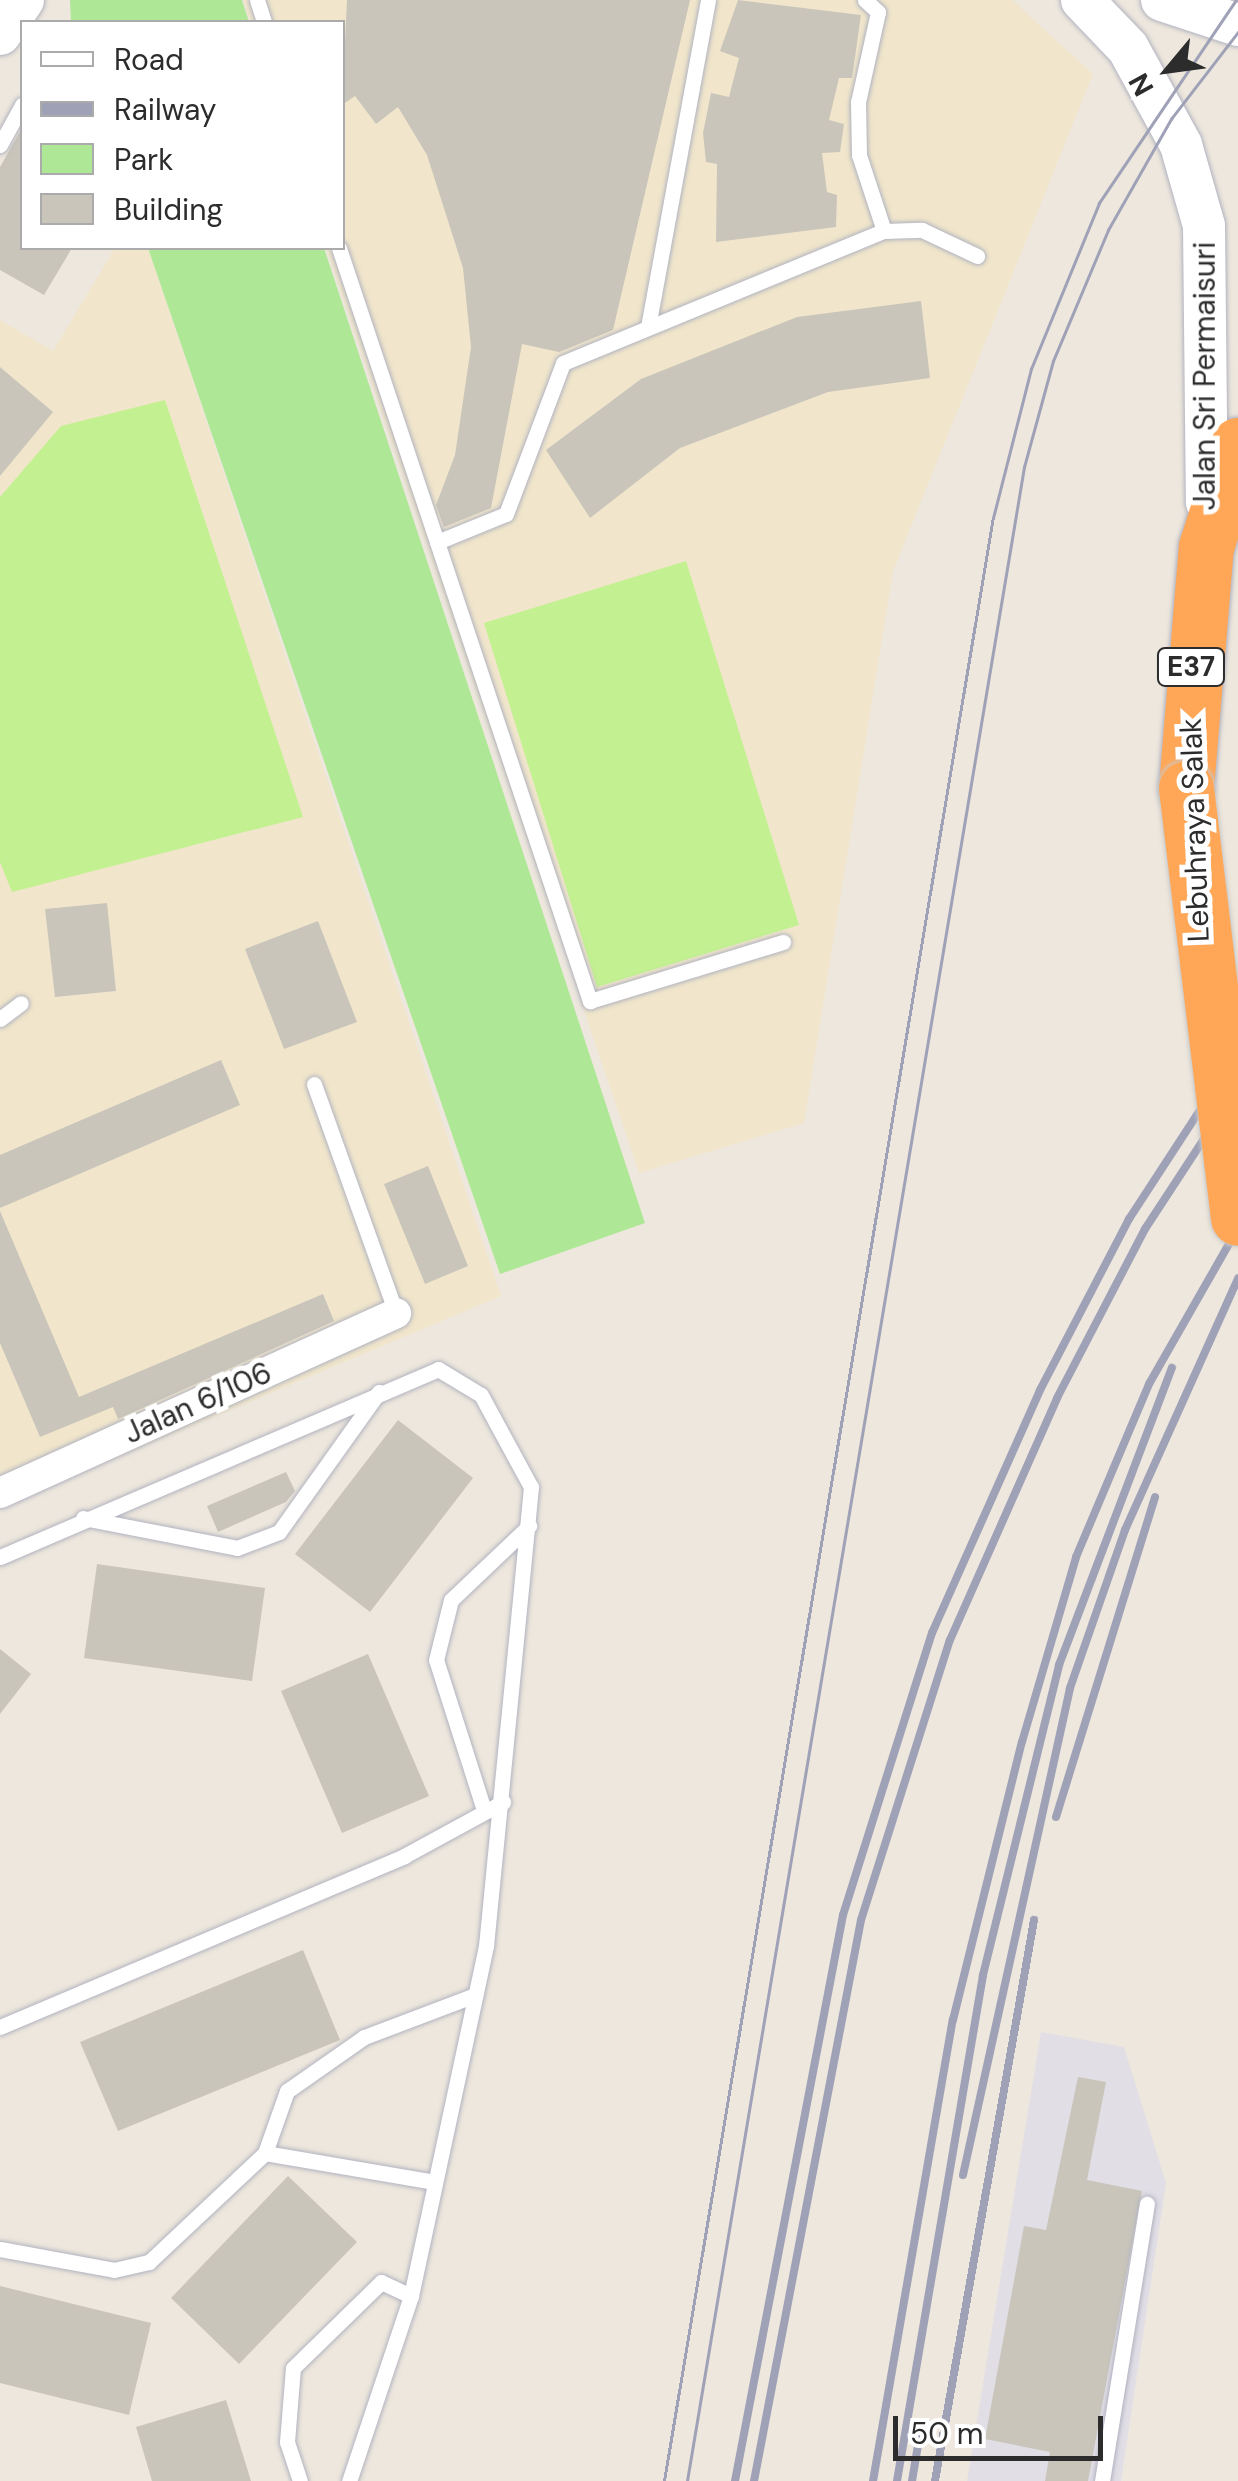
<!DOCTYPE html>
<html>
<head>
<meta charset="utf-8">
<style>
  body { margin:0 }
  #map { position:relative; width:1238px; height:2481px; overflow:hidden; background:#eee7dd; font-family:"DM Sans",sans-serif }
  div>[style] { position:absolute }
  .industrial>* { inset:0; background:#e1dee6 }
  .education>* { inset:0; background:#f1e6cb }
  .green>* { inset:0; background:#aee896 }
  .pitch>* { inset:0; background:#c3f091 }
  .building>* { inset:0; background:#c9c5bb }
  .roads { filter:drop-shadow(0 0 2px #b1b3c0) drop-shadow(0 0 2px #b1b3c0) }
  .lane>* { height:15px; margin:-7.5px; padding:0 7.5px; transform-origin:7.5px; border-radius:7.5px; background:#fff }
  .street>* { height:30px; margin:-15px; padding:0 15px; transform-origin:15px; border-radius:15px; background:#fff }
  .secondary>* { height:42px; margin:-21px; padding:0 21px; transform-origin:21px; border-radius:21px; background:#fff }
  .highway>* { height:55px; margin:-27.5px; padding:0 27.5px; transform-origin:27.5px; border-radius:27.5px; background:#ffa757 }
  .tram>* { height:2.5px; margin:-1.25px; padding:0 1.25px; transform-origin:1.25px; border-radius:1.25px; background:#9fa1b7 }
  .rail>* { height:8px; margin:-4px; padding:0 4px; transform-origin:4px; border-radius:4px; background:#9fa1b7 }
  .bridges { filter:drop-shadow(0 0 2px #c8c8c8) drop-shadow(0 0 2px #c8c8c8) }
  .highway-bridge>* { height:55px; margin:-27.5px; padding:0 27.5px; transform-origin:27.5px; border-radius:27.5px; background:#ffa757 }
  span { translate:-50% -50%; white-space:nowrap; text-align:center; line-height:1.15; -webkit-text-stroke:10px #fff; paint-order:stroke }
  .shield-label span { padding:2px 8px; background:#fff; border:2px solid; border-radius:8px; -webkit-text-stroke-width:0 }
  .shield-label { font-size:28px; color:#2c2c2c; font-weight:700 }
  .street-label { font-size:30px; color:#2c2c2c }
  .legend { position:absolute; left:20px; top:20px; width:325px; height:230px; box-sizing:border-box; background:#fff; border:2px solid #ababab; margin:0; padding:12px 18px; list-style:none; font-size:30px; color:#2c2c2c }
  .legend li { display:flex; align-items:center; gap:20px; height:50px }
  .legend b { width:50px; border:2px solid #ababab }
  .north { position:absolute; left:1118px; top:20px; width:100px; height:100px; -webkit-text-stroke:8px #fff; paint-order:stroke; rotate:241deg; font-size:28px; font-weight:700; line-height:40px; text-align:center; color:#2c2c2c }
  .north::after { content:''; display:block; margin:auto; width:35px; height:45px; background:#2c2c2c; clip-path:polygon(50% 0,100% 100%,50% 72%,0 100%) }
  .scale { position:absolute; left:893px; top:2416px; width:210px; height:45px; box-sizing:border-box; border:5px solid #2c2c2c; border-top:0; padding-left:12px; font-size:30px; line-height:35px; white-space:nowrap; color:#2c2c2c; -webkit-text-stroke:8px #fff; paint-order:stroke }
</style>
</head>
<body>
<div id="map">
  <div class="industrial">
    <i style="clip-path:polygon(1041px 2032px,1124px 2047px,1166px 2183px,1121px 2481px,967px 2481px)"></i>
  </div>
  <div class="education">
    <i style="clip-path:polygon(243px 0,1012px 0,1093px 74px,893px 571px,804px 1123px,639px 1173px,326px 248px,342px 248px,342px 22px,250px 22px)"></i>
    <i style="clip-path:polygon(115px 248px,148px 248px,501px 1296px,0 1507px,0 320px,53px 351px)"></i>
  </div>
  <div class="green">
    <i style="clip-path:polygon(70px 0,242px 0,249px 22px,71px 22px)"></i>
    <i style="clip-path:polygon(148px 248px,324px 248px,645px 1223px,500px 1274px)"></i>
  </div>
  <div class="pitch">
    <i style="clip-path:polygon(165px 400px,303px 817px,12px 892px,0 862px,0 497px,61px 426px)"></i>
    <i style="clip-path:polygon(686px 561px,799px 925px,597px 987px,484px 623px)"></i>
  </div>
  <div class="building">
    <i style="clip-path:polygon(347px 0,690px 0,613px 330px,559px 352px,522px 344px,491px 508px,444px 527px,436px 505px,455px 455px,471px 347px,463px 268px,427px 155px,398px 107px,376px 124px,355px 96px,342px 105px)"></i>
    <i style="clip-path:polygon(738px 0,861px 15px,852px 78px,839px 78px,829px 120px,844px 124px,840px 152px,822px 153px,827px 192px,837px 195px,836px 227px,716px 242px,717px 164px,706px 162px,703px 133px,711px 93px,729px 97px,739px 58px,720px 51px)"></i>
    <i style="clip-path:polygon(22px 128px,22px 248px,72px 248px,44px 295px,0 270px,0 167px)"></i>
    <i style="clip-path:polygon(921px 301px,930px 378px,828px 392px,680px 448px,590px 518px,546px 450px,641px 379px,797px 317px)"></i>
    <i style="clip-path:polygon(0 367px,53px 412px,0 476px)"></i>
    <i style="clip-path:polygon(107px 903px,116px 991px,55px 997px,45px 909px)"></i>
    <i style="clip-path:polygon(318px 921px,357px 1022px,284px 1049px,245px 949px)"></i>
    <i style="clip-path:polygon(221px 1060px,240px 1105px,0 1208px,0 1155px)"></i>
    <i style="clip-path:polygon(428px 1166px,468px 1266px,425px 1284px,384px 1184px)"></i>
    <i style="clip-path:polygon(0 1211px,79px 1397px,323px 1294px,334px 1321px,118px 1419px,113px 1407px,40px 1437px,0 1343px)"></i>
    <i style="clip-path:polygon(398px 1420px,473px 1478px,370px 1612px,295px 1554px)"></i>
    <i style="clip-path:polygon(286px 1472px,295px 1491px,286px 1502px,218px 1532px,207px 1506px)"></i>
    <i style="clip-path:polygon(97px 1564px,265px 1588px,252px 1681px,84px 1658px)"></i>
    <i style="clip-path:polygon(0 1649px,31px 1674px,0 1714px)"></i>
    <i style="clip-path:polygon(368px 1654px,429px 1796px,342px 1833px,281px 1691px)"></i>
    <i style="clip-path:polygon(303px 1950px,340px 2040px,118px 2131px,80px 2042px)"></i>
    <i style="clip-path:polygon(1078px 2077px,1106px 2082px,1087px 2180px,1142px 2191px,1088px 2481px,1045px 2481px,1050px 2452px,985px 2439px,1024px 2226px,1046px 2230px)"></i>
    <i style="clip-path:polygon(288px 2176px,357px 2242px,239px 2364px,171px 2298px)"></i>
    <i style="clip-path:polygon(0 2286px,151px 2323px,129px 2415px,0 2383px)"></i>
    <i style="clip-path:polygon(226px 2400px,251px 2481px,152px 2481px,136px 2427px)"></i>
  </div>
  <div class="roads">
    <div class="lane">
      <i style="left:257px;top:0;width:23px;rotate:72deg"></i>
      <i style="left:865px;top:0;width:18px;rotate:43deg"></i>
      <i style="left:878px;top:12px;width:92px;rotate:102.5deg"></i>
      <i style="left:858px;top:102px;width:53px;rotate:88.9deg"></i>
      <i style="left:859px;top:155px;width:80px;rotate:71.8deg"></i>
      <i style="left:0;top:145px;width:46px;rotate:-61.2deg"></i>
      <i style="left:339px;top:248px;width:794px;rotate:71.57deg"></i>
      <i style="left:590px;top:1001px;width:202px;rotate:-17deg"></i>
      <i style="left:648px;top:327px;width:332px;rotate:-79.6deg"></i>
      <i style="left:437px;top:542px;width:74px;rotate:-22.1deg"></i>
      <i style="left:506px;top:514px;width:161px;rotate:-69.3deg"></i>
      <i style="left:563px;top:363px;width:347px;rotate:-22.4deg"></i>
      <i style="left:884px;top:231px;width:38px;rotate:-2deg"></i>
      <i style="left:922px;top:230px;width:61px;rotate:25.3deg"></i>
      <i style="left:0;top:1019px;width:26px;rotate:-37deg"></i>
      <i style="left:314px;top:1084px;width:243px;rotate:70.3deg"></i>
      <i style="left:83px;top:1518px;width:157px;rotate:11deg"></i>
      <i style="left:237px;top:1548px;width:45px;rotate:-20.9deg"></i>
      <i style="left:279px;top:1532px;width:172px;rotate:-54.5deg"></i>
      <i style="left:0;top:1557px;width:477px;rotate:-23.2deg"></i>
      <i style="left:438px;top:1369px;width:50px;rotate:31.2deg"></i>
      <i style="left:481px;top:1395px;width:105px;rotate:61.5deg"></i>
      <i style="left:531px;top:1487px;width:461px;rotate:95.6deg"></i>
      <i style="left:486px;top:1946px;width:358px;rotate:102.1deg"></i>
      <i style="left:411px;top:2296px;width:195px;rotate:108.5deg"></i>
      <i style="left:484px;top:1810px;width:157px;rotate:-107.7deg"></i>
      <i style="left:436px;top:1660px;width:62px;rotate:-76deg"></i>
      <i style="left:451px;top:1600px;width:108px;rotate:-43.5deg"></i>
      <i style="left:0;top:2027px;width:439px;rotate:-22.9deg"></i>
      <i style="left:404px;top:1856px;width:113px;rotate:-28.6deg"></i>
      <i style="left:265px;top:2153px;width:66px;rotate:-70.5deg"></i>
      <i style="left:287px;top:2091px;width:94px;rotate:-35deg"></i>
      <i style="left:364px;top:2037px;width:119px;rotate:-20.7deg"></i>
      <i style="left:0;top:2249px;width:116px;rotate:10.4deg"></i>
      <i style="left:114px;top:2270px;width:36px;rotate:-13deg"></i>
      <i style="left:149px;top:2262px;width:159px;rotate:-43.2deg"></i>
      <i style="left:265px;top:2153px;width:172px;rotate:9.7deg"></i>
      <i style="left:300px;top:2481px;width:41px;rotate:-108.4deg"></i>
      <i style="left:287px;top:2442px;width:74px;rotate:-85.4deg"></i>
      <i style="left:293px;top:2368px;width:123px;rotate:-44.3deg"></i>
      <i style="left:381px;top:2282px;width:33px;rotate:25deg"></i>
      <i style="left:1102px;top:2481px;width:281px;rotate:-80.8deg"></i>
    </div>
    <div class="street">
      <i style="left:0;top:1493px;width:435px;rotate:-24.4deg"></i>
    </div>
    <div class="secondary">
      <i style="left:1082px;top:0;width:66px;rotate:46.2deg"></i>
      <i style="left:1128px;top:48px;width:111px;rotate:61.3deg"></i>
      <i style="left:1181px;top:145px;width:84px;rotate:74.1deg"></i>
      <i style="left:1204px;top:226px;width:276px;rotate:89.4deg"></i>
      <i style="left:1162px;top:0;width:80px;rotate:18.2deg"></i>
      <i style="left:0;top:34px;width:41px;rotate:-55.9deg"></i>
    </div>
    <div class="highway">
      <i style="left:1186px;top:788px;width:242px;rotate:-85.3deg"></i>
      <i style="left:1206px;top:547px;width:107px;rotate:-72.6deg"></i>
    </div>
  </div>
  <div class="tram">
    <i style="left:664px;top:2481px;width:1990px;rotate:-80.49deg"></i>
    <i style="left:993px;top:518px;width:154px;rotate:-75.7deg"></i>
    <i style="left:1031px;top:369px;width:179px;rotate:-67.7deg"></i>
    <i style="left:1099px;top:203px;width:245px;rotate:-56deg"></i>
    <i style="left:687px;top:2481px;width:2042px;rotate:-80.5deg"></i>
    <i style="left:1024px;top:467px;width:110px;rotate:-74.7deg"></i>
    <i style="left:1053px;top:361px;width:142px;rotate:-67.2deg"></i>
    <i style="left:1108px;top:230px;width:128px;rotate:-60.4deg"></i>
    <i style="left:1171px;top:119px;width:110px;rotate:-52.4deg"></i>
  </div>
  <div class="rail">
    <i style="left:1056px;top:1817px;width:335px;rotate:-72.8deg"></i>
    <i style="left:963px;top:2175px;width:499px;rotate:-77.6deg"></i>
    <i style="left:1070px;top:1688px;width:167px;rotate:-70.8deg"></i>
    <i style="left:1125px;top:1530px;width:276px;rotate:-65.8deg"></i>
    <i style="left:735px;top:2481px;width:576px;rotate:-79.2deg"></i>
    <i style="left:843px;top:1915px;width:296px;rotate:-72.5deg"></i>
    <i style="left:932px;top:1633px;width:266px;rotate:-66deg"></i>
    <i style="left:1040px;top:1390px;width:193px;rotate:-62.5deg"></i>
    <i style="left:1129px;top:1219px;width:199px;rotate:-56.9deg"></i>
    <i style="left:754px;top:2481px;width:571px;rotate:-79.2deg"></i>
    <i style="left:861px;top:1920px;width:294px;rotate:-72.4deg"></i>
    <i style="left:950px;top:1640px;width:265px;rotate:-66.1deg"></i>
    <i style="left:1057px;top:1398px;width:191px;rotate:-62.5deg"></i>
    <i style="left:1145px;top:1229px;width:170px;rotate:-56.8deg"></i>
    <i style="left:873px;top:2481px;width:468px;rotate:-80.2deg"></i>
    <i style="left:953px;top:2020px;width:286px;rotate:-76.1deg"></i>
    <i style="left:1022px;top:1742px;width:193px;rotate:-73.7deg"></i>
    <i style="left:1076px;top:1557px;width:188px;rotate:-67.1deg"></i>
    <i style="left:1149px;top:1384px;width:180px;rotate:-60.3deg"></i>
    <i style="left:897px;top:2481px;width:513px;rotate:-80.35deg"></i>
    <i style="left:983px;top:1975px;width:319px;rotate:-76.2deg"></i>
    <i style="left:1059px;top:1665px;width:318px;rotate:-69.2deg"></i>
    <i style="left:912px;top:2481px;width:55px;rotate:-80.5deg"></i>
    <i style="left:935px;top:2481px;width:570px;rotate:-79.99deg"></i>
  </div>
  <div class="bridges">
    <div class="highway-bridge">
      <i style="left:1186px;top:788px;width:433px;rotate:83.1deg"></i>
    </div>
  </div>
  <div class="shield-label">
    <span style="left:1191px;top:667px">E37</span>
  </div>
  <div class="street-label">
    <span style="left:1205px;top:376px;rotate:-90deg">Jalan Sri Permaisuri</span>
    <span style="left:1195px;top:830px;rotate:-92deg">Lebuhraya Salak</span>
    <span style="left:198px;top:1403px;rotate:-24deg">Jalan 6/106</span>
  </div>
  <ul class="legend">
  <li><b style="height:12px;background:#fff"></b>Road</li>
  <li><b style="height:12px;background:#9fa1b7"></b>Railway</li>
  <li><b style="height:28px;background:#aee896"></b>Park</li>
  <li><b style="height:28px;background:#c9c5bb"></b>Building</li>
  </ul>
  <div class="north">N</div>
  <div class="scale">50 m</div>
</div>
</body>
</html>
